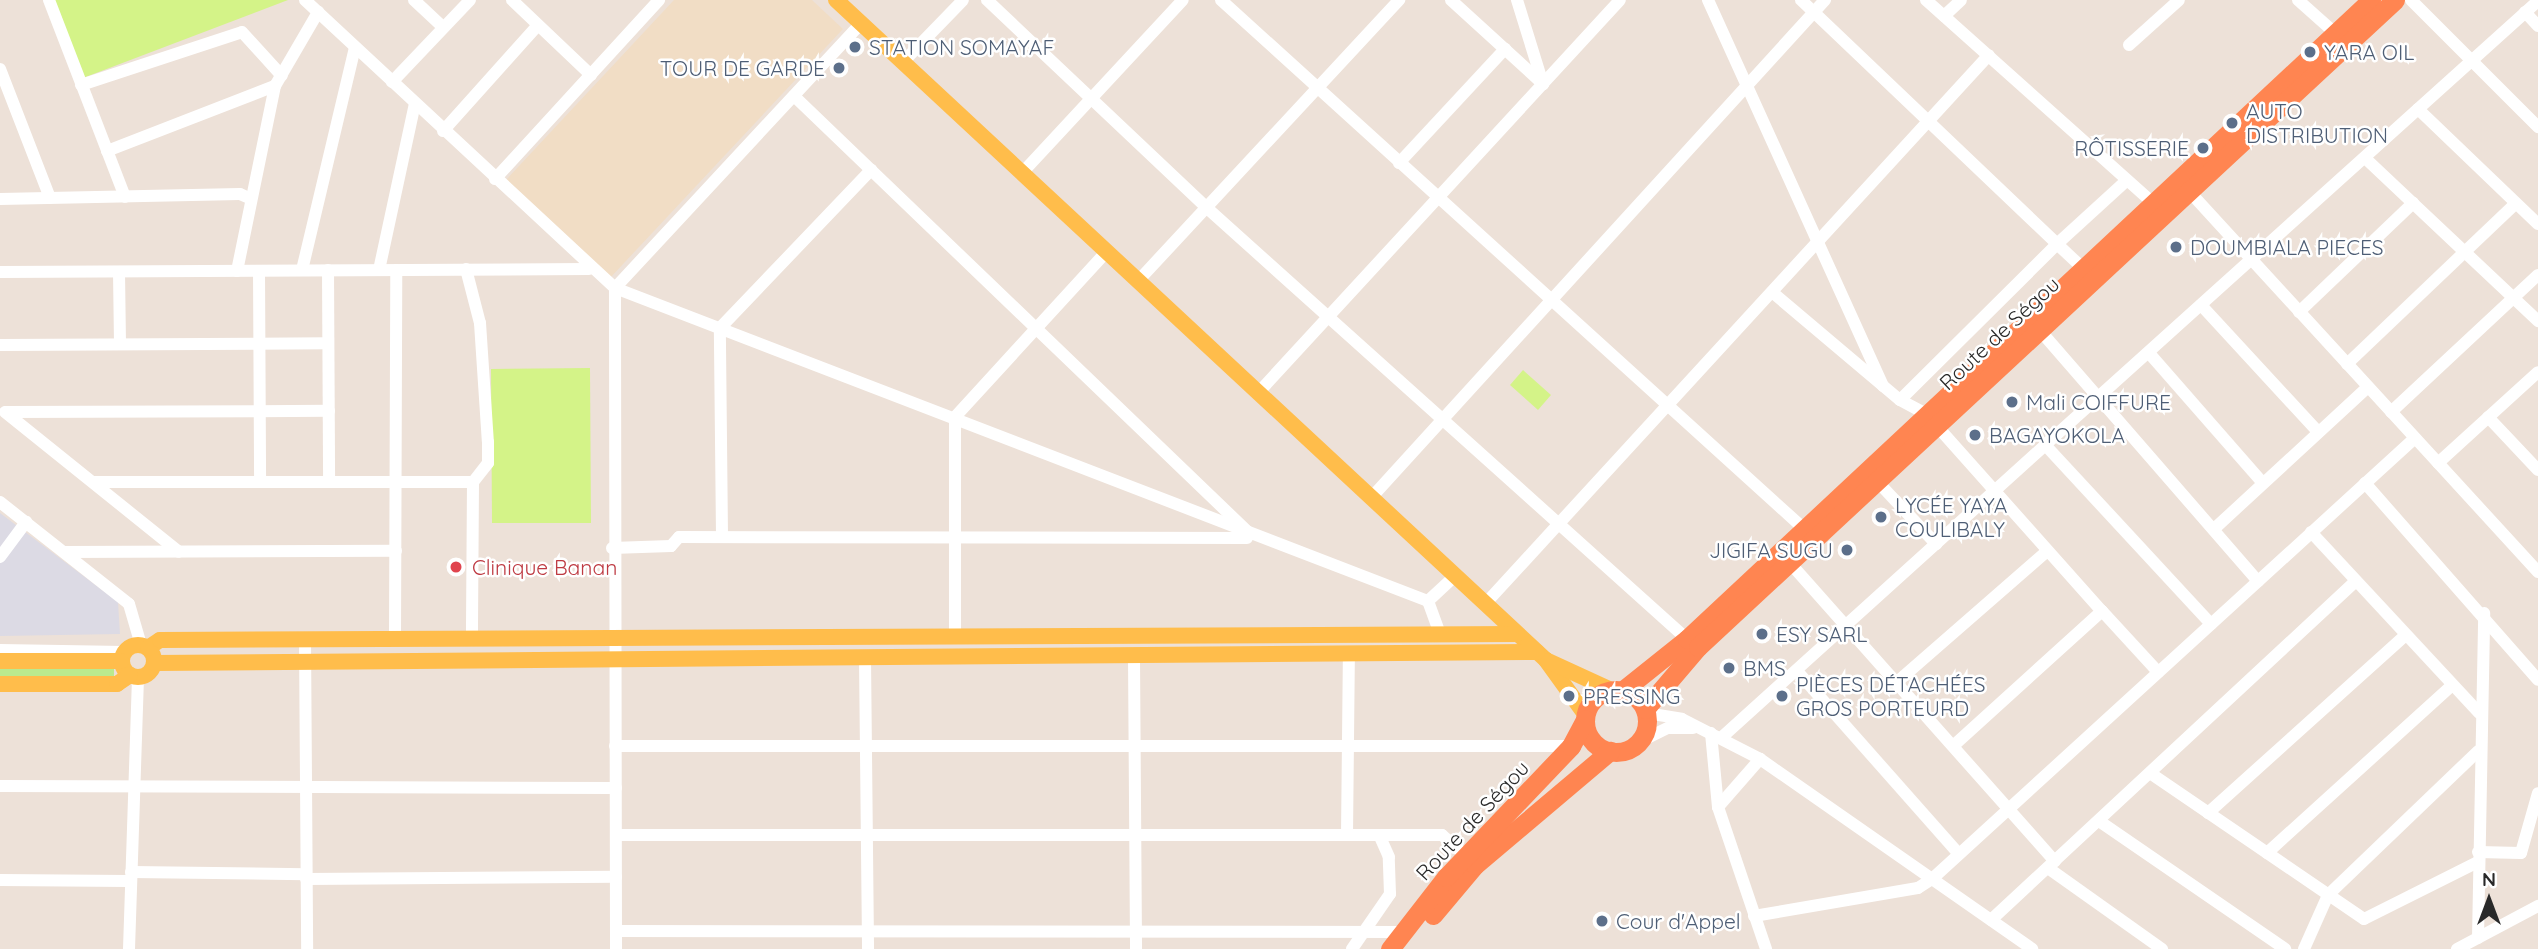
<!DOCTYPE html>
<html>
<head>
<meta charset="utf-8">
<style>
  body { margin:0 }
  #map { position:relative; width:2538px; height:949px; overflow:hidden; background:#ede1d8; font-family:Quicksand,sans-serif }
  div>[style] { position:absolute }
  .industrial>* { inset:0; background:#dcdae4 }
  .education>* { inset:0; background:#f1ddc5 }
  .green>* { inset:0; background:#baea8e }
  .pitch>* { inset:0; background:#d4f388 }
  .minor>* { height:12px; margin:-6px; padding:0 6px; transform-origin:6px; border-radius:6px; background:#fff }
  .major>* { height:16px; margin:-8px; padding:0 8px; transform-origin:8px; border-radius:8px; background:#ffbd4b }
  .major>.ring { margin:-8px; padding:0; box-sizing:content-box; background:none; border:16px solid #ffbd4b; border-radius:50% }
  .highway>* { height:19px; margin:-9.5px; padding:0 9.5px; transform-origin:9.5px; border-radius:9.5px; background:#ff8551 }
  .highway>.ring { margin:-9.5px; padding:0; box-sizing:content-box; background:none; border:19px solid #ff8551; border-radius:50% }
  .dots>* { width:19px; height:19px; translate:-50% -50%; box-sizing:border-box; border:4px solid #fff; border-radius:50% }
  span { translate:-50% -50%; white-space:nowrap; text-align:center; line-height:1.15; -webkit-text-stroke:5px #fff; paint-order:stroke }
  .service-label { font-size:21px; color:#4e5e75 }
  .left { translate:0 -50%; text-align:left }
  .right { translate:-100% -50%; text-align:right }
  .street-label { font-size:21px; color:#292929 }
  .health-label { font-size:21px; color:#be3a42 }
  .north { position:absolute; left:2454px; top:865px; width:70px; height:70px; -webkit-text-stroke:5px #fff; paint-order:stroke; rotate:0deg; font-size:19px; font-weight:700; line-height:28px; text-align:center; color:#292929 }
  .north::after { content:''; display:block; margin:auto; width:24px; height:32px; background:#292929; clip-path:polygon(50% 0,100% 100%,50% 72%,0 100%) }
</style>
</head>
<body>
<div id="map">
  <div class="industrial">
    <i style="clip-path:polygon(0 513px,118px 602px,120px 634px,0 636px)"></i>
  </div>
  <div class="education">
    <i style="clip-path:polygon(674px 0,812px 0,843px 29px,610px 278px,505px 181px)"></i>
  </div>
  <div class="green">
    <i style="clip-path:polygon(0 665px,114px 665px,114px 681px,0 681px)"></i>
  </div>
  <div class="pitch">
    <i style="clip-path:polygon(54px 0,288px 0,83px 78px)"></i>
    <i style="clip-path:polygon(590px 368px,591px 523px,492px 523px,491px 369px)"></i>
    <i style="clip-path:polygon(1523px 370px,1551px 395px,1538px 410px,1510px 385px)"></i>
  </div>
  <div class="minor">
    <i style="left:49px;top:0;width:211px;rotate:68.9deg"></i>
    <i style="left:305px;top:0;width:423px;rotate:42.9deg"></i>
    <i style="left:615px;top:288px;width:871px;rotate:21.06deg"></i>
    <i style="left:1428px;top:601px;width:37px;rotate:-43deg"></i>
    <i style="left:414px;top:0;width:40px;rotate:43deg"></i>
    <i style="left:512px;top:0;width:109px;rotate:43.5deg"></i>
    <i style="left:987px;top:0;width:303px;rotate:43.4deg"></i>
    <i style="left:1207px;top:208px;width:645px;rotate:41.92deg"></i>
    <i style="left:1221px;top:0;width:784px;rotate:42.21deg"></i>
    <i style="left:1451px;top:0;width:125px;rotate:42.4deg"></i>
    <i style="left:1517px;top:0;width:88px;rotate:72.8deg"></i>
    <i style="left:1708px;top:0;width:424px;rotate:65.6deg"></i>
    <i style="left:1801px;top:0;width:354px;rotate:43.6deg"></i>
    <i style="left:2057px;top:244px;width:92px;rotate:-42.4deg"></i>
    <i style="left:1926px;top:0;width:303px;rotate:41.8deg"></i>
    <i style="left:2298px;top:0;width:50px;rotate:41.7deg"></i>
    <i style="left:2411px;top:0;width:180px;rotate:45deg"></i>
    <i style="left:2525px;top:12px;width:19px;rotate:47deg"></i>
    <i style="left:1944px;top:16px;width:23px;rotate:-43deg"></i>
    <i style="left:2129px;top:45px;width:67px;rotate:-42deg"></i>
    <i style="left:903px;top:62px;width:86px;rotate:-45.9deg"></i>
    <i style="left:0;top:69px;width:138px;rotate:68.8deg"></i>
    <i style="left:392px;top:82px;width:113px;rotate:-46.4deg"></i>
    <i style="left:81px;top:85px;width:169px;rotate:-18.2deg"></i>
    <i style="left:242px;top:32px;width:59px;rotate:47.7deg"></i>
    <i style="left:794px;top:96px;width:631px;rotate:43.84deg"></i>
    <i style="left:2418px;top:109px;width:166px;rotate:43.8deg"></i>
    <i style="left:443px;top:131px;width:142px;rotate:-48.1deg"></i>
    <i style="left:107px;top:151px;width:180px;rotate:-21.2deg"></i>
    <i style="left:2365px;top:158px;width:238px;rotate:43.3deg"></i>
    <i style="left:1399px;top:163px;width:156px;rotate:-47.1deg"></i>
    <i style="left:1022px;top:173px;width:236px;rotate:-47.1deg"></i>
    <i style="left:495px;top:179px;width:243px;rotate:-47.5deg"></i>
    <i style="left:2188px;top:190px;width:518px;rotate:47.5deg"></i>
    <i style="left:0;top:199px;width:240px;rotate:-1.2deg"></i>
    <i style="left:240px;top:194px;width:12px;rotate:24deg"></i>
    <i style="left:466px;top:269px;width:56px;rotate:75.5deg"></i>
    <i style="left:480px;top:323px;width:119px;rotate:86.2deg"></i>
    <i style="left:488px;top:442px;width:21px;rotate:90deg"></i>
    <i style="left:488px;top:463px;width:24px;rotate:128deg"></i>
    <i style="left:302px;top:270px;width:228px;rotate:-76.6deg"></i>
    <i style="left:328px;top:270px;width:211px;rotate:89.7deg"></i>
    <i style="left:379px;top:270px;width:170px;rotate:-77.8deg"></i>
    <i style="left:237px;top:271px;width:189px;rotate:-78.4deg"></i>
    <i style="left:275px;top:86px;width:86px;rotate:-59.8deg"></i>
    <i style="left:259px;top:271px;width:210px;rotate:89.7deg"></i>
    <i style="left:0;top:272px;width:589px;rotate:-0.29deg"></i>
    <i style="left:119px;top:272px;width:72px;rotate:89.2deg"></i>
    <i style="left:1138px;top:281px;width:384px;rotate:-47.1deg"></i>
    <i style="left:1772px;top:292px;width:167px;rotate:40.2deg"></i>
    <i style="left:1900px;top:400px;width:30px;rotate:28deg"></i>
    <i style="left:2201px;top:305px;width:173px;rotate:47.3deg"></i>
    <i style="left:2299px;top:312px;width:158px;rotate:-43.7deg"></i>
    <i style="left:2037px;top:327px;width:337px;rotate:49deg"></i>
    <i style="left:0;top:345px;width:328px;rotate:-0.3deg"></i>
    <i style="left:2149px;top:353px;width:171px;rotate:48.8deg"></i>
    <i style="left:2347px;top:364px;width:233px;rotate:-43.6deg"></i>
    <i style="left:1258px;top:393px;width:534px;rotate:-47.35deg"></i>
    <i style="left:1900px;top:400px;width:221px;rotate:-44.8deg"></i>
    <i style="left:2057px;top:244px;width:33px;rotate:43deg"></i>
    <i style="left:5px;top:412px;width:223px;rotate:38.8deg"></i>
    <i style="left:6px;top:412px;width:323px;rotate:-0.2deg"></i>
    <i style="left:2391px;top:412px;width:201px;rotate:-43deg"></i>
    <i style="left:2488px;top:417px;width:73px;rotate:46.7deg"></i>
    <i style="left:1936px;top:425px;width:249px;rotate:48.3deg"></i>
    <i style="left:2102px;top:611px;width:201px;rotate:137.8deg"></i>
    <i style="left:2438px;top:463px;width:135px;rotate:-42.3deg"></i>
    <i style="left:1876px;top:480px;width:88px;rotate:46.8deg"></i>
    <i style="left:95px;top:482px;width:378px"></i>
    <i style="left:473px;top:482px;width:156px;rotate:90.4deg"></i>
    <i style="left:2365px;top:483px;width:262px;rotate:48.7deg"></i>
    <i style="left:1371px;top:498px;width:674px;rotate:-47.65deg"></i>
    <i style="left:0;top:502px;width:164px;rotate:38.3deg"></i>
    <i style="left:129px;top:604px;width:43px;rotate:73.7deg"></i>
    <i style="left:2214px;top:529px;width:209px;rotate:-42.7deg"></i>
    <i style="left:2311px;top:532px;width:247px;rotate:47.1deg"></i>
    <i style="left:722px;top:536px;width:208px;rotate:-90.6deg"></i>
    <i style="left:720px;top:328px;width:219px;rotate:-46.3deg"></i>
    <i style="left:612px;top:548px;width:59px;rotate:-1.9deg"></i>
    <i style="left:671px;top:546px;width:12px;rotate:-48deg"></i>
    <i style="left:679px;top:537px;width:568px;rotate:0.1deg"></i>
    <i style="left:65px;top:552px;width:331px;rotate:-0.2deg"></i>
    <i style="left:0;top:557px;width:44px;rotate:-53.4deg"></i>
    <i style="left:1790px;top:563px;width:399px;rotate:48.4deg"></i>
    <i style="left:1428px;top:601px;width:35px;rotate:70deg"></i>
    <i style="left:1485px;top:604px;width:745px;rotate:-47.45deg"></i>
    <i style="left:2102px;top:611px;width:83px;rotate:47.4deg"></i>
    <i style="left:2211px;top:624px;width:244px;rotate:-132.8deg"></i>
    <i style="left:2045px;top:445px;width:663px;rotate:-42.01deg"></i>
    <i style="left:955px;top:636px;width:219px;rotate:-90deg"></i>
    <i style="left:955px;top:417px;width:224px;rotate:-47.5deg"></i>
    <i style="left:305px;top:639px;width:310px;rotate:89.6deg"></i>
    <i style="left:395px;top:639px;width:369px;rotate:-89.8deg"></i>
    <i style="left:0;top:650px;width:124px;rotate:0.9deg"></i>
    <i style="left:1134px;top:657px;width:292px;rotate:89.6deg"></i>
    <i style="left:865px;top:658px;width:291px;rotate:89.4deg"></i>
    <i style="left:1797px;top:671px;width:244px;rotate:48.5deg"></i>
    <i style="left:1897px;top:682px;width:199px;rotate:-41.1deg"></i>
    <i style="left:1646px;top:713px;width:36px;rotate:9deg"></i>
    <i style="left:1682px;top:719px;width:88px;rotate:27.1deg"></i>
    <i style="left:1760px;top:759px;width:332px;rotate:34.9deg"></i>
    <i style="left:1711px;top:733px;width:74px;rotate:84.6deg"></i>
    <i style="left:1718px;top:807px;width:150px;rotate:71.3deg"></i>
    <i style="left:1721px;top:738px;width:437px;rotate:-42.1deg"></i>
    <i style="left:1639px;top:742px;width:32px;rotate:-26deg"></i>
    <i style="left:1668px;top:728px;width:25px"></i>
    <i style="left:615px;top:746px;width:956px"></i>
    <i style="left:2150px;top:773px;width:259px;rotate:34.3deg"></i>
    <i style="left:2364px;top:919px;width:127px;rotate:-26.6deg"></i>
    <i style="left:0;top:786px;width:616px;rotate:0.19deg"></i>
    <i style="left:1718px;top:807px;width:64px;rotate:-48.8deg"></i>
    <i style="left:2208px;top:813px;width:266px;rotate:-42deg"></i>
    <i style="left:2099px;top:821px;width:226px;rotate:34.5deg"></i>
    <i style="left:616px;top:835px;width:826px"></i>
    <i style="left:1442px;top:835px;width:32px;rotate:41deg"></i>
    <i style="left:1347px;top:835px;width:180px;rotate:-89.4deg"></i>
    <i style="left:2478px;top:852px;width:43px;rotate:1.3deg"></i>
    <i style="left:2521px;top:853px;width:62px;rotate:-74.2deg"></i>
    <i style="left:2267px;top:853px;width:250px;rotate:-42.2deg"></i>
    <i style="left:2048px;top:868px;width:140px;rotate:35.4deg"></i>
    <i style="left:131px;top:872px;width:175px;rotate:0.7deg"></i>
    <i style="left:306px;top:879px;width:310px;rotate:-0.4deg"></i>
    <i style="left:0;top:880px;width:129px;rotate:0.4deg"></i>
    <i style="left:1754px;top:916px;width:166px;rotate:-9.7deg"></i>
    <i style="left:1918px;top:888px;width:17px;rotate:-33deg"></i>
    <i style="left:1932px;top:879px;width:654px;rotate:-42.4deg"></i>
    <i style="left:1991px;top:920px;width:498px;rotate:-42.9deg"></i>
    <i style="left:616px;top:931px;width:787px;rotate:0.07deg"></i>
    <i style="left:2478px;top:938px;width:325px;rotate:-88.9deg"></i>
    <i style="left:129px;top:949px;width:273px;rotate:-88.1deg"></i>
    <i style="left:616px;top:949px;width:661px;rotate:-90.09deg"></i>
    <i style="left:615px;top:288px;width:362px;rotate:-47.1deg"></i>
    <i style="left:1352px;top:949px;width:67px;rotate:-55.4deg"></i>
    <i style="left:1390px;top:894px;width:37px;rotate:-92deg"></i>
    <i style="left:1389px;top:857px;width:24px;rotate:-114deg"></i>
    <i style="left:2304px;top:949px;width:59px;rotate:-66deg"></i>
    <i style="left:2328px;top:895px;width:208px;rotate:-43.8deg"></i>
    <i style="left:2457px;top:949px;width:92px;rotate:-28deg"></i>
  </div>
  <div class="major">
    <i style="left:836px;top:0;width:969px;rotate:42.91deg"></i>
    <i style="left:1546px;top:660px;width:67px;rotate:54.2deg"></i>
    <i class="ring" style="left:122px;top:645px;width:16px;height:16px"></i>
    <i style="left:148px;top:648px;width:14px;rotate:-34deg"></i>
    <i style="left:160px;top:640px;width:1357px;rotate:-0.25deg"></i>
    <i style="left:0;top:661px;width:121px"></i>
    <i style="left:1548px;top:661px;width:69px;rotate:24.7deg"></i>
    <i style="left:154px;top:663px;width:1383px;rotate:-0.46deg"></i>
    <i style="left:0;top:684px;width:117px"></i>
    <i style="left:117px;top:684px;width:16px;rotate:-35deg"></i>
  </div>
  <div class="highway">
    <i class="ring" style="left:1585px;top:690px;width:43px;height:43px"></i>
    <i style="left:1622px;top:691px;width:83px;rotate:-38.7deg"></i>
    <i style="left:1687px;top:639px;width:936px;rotate:-43.05deg"></i>
    <i style="left:1645px;top:709px;width:82px;rotate:-49.5deg"></i>
    <i style="left:1698px;top:647px;width:951px;rotate:-42.87deg"></i>
    <i style="left:1433px;top:915px;width:65px;rotate:-50deg"></i>
    <i style="left:1475px;top:865px;width:177px;rotate:-40.2deg"></i>
    <i style="left:1390px;top:949px;width:91px;rotate:-52.1deg"></i>
    <i style="left:1446px;top:877px;width:181px;rotate:-46.3deg"></i>
    <i style="left:1571px;top:746px;width:30px;rotate:-62deg"></i>
  </div>
  <div class="dots">
    <i style="left:855px;top:47px;background:#5c6f8a"></i>
    <i style="left:2310px;top:52px;background:#5c6f8a"></i>
    <i style="left:839px;top:68px;background:#5c6f8a"></i>
    <i style="left:2232px;top:123px;background:#5c6f8a"></i>
    <i style="left:2203px;top:148px;background:#5c6f8a"></i>
    <i style="left:2176px;top:247px;background:#5c6f8a"></i>
    <i style="left:2012px;top:402px;background:#5c6f8a"></i>
    <i style="left:1975px;top:435px;background:#5c6f8a"></i>
    <i style="left:1881px;top:517px;background:#5c6f8a"></i>
    <i style="left:1847px;top:550px;background:#5c6f8a"></i>
    <i style="left:456px;top:567px;background:#e0444e"></i>
    <i style="left:1762px;top:634px;background:#5c6f8a"></i>
    <i style="left:1729px;top:668px;background:#5c6f8a"></i>
    <i style="left:1569px;top:696px;background:#5c6f8a"></i>
    <i style="left:1782px;top:696px;background:#5c6f8a"></i>
    <i style="left:1602px;top:921px;background:#5c6f8a"></i>
  </div>
  <div class="service-label">
    <span class="left" style="left:869px;top:47px">STATION SOMAYAF</span>
    <span class="left" style="left:2324px;top:52px">YARA OIL</span>
    <span class="right" style="left:825px;top:68px">TOUR DE GARDE</span>
    <span class="left" style="left:2246px;top:123px">AUTO<br>DISTRIBUTION</span>
    <span class="right" style="left:2189px;top:148px">RÔTISSERIE</span>
    <span class="left" style="left:2190px;top:247px">DOUMBIALA PIECES</span>
    <span class="left" style="left:2026px;top:402px">Mali COIFFURE</span>
    <span class="left" style="left:1989px;top:435px">BAGAYOKOLA</span>
    <span class="left" style="left:1895px;top:517px">LYCÉE YAYA<br>COULIBALY</span>
    <span class="right" style="left:1833px;top:550px">JIGIFA SUGU</span>
    <span class="left" style="left:1776px;top:634px">ESY SARL</span>
    <span class="left" style="left:1743px;top:668px">BMS</span>
    <span class="left" style="left:1796px;top:696px">PIÈCES DÉTACHÉES<br>GROS PORTEURD</span>
    <span class="left" style="left:1583px;top:696px">PRESSING</span>
    <span class="left" style="left:1616px;top:921px">Cour d'Appel</span>
  </div>
  <div class="street-label">
    <span style="left:1999px;top:333px;rotate:-43deg">Route de Ségou</span>
    <span style="left:1472px;top:820px;rotate:-47deg">Route de Ségou</span>
  </div>
  <div class="health-label">
    <span class="left" style="left:472px;top:567px">Clinique Banan</span>
  </div>
  <div class="north">N</div>
</div>
</body>
</html>
